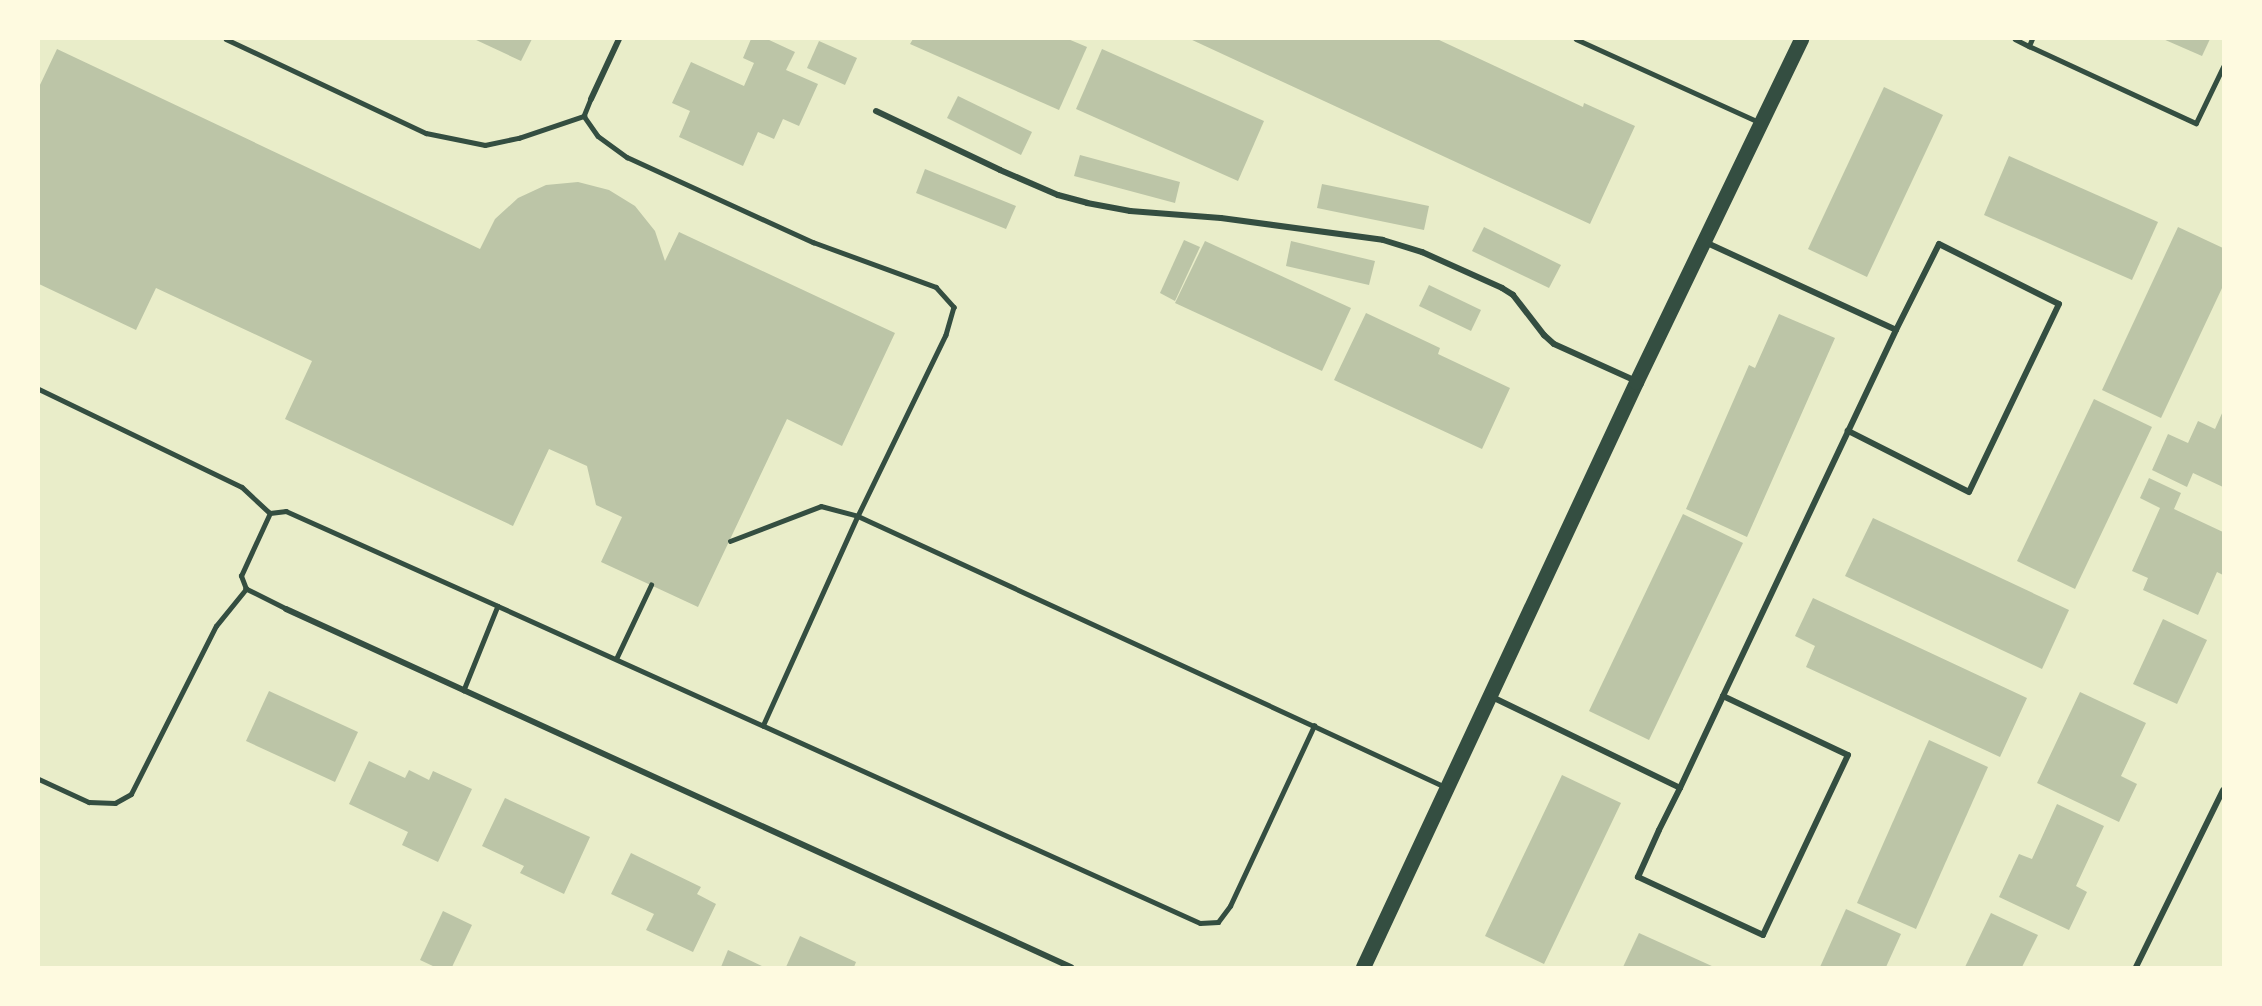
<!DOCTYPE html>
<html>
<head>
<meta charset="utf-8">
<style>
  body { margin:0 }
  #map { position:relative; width:2262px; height:1006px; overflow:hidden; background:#e9edc9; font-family:Mulish,sans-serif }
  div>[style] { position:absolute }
  .building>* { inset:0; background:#bcc5a7 }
  .service>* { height:4.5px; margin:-2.25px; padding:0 2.25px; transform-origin:2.25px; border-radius:2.25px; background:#344e41 }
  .minor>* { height:6px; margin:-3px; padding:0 3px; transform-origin:3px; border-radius:3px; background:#344e41 }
  .primary>* { height:15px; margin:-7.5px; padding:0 7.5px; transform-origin:7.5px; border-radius:7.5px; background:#344e41 }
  span { translate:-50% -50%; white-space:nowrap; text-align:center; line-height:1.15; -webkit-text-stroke:4.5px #fefae0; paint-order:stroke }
  .frame { position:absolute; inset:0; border:40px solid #fefae0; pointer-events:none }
</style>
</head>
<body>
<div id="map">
  <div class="building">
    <i style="clip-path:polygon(474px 39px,532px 39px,521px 61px)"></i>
    <i style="clip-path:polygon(751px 39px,767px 39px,795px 52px,786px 70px,818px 84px,799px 126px,783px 119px,774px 139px,758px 132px,743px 166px,679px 137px,690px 111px,672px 103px,691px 62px,744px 86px,754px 63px,743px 58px)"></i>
    <i style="clip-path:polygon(913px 39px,1068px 39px,1087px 47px,1059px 110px,910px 44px)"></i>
    <i style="clip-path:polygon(1190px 39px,1437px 39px,1583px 107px,1584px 103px,1635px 126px,1590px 224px)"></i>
    <i style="clip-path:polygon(2163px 39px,2210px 39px,2202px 56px)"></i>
    <i style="clip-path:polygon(819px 41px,857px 58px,845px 85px,807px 68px)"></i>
    <i style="clip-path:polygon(57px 49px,480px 249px,495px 219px,518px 198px,546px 185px,578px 182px,609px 190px,635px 206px,655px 231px,665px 261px,679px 232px,895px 333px,842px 446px,787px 419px,698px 607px,601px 562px,622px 517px,596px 505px,587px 466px,549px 449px,513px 526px,285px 419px,312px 361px,156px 288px,136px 330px,39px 284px,39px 87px)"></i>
    <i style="clip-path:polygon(1102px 49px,1264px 121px,1238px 181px,1076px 109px)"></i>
    <i style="clip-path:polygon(1884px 87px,1943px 115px,1867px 277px,1808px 249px)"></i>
    <i style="clip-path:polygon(958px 96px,1032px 132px,1021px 155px,947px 118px)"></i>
    <i style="clip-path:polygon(1080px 155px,1180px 182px,1175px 203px,1074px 176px)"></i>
    <i style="clip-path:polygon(2009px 156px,2158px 222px,2132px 280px,1984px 215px)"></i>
    <i style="clip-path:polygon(925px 169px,1016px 206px,1006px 229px,916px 193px)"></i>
    <i style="clip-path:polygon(1322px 184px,1429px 206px,1424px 230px,1317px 208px)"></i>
    <i style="clip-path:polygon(1484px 227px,1561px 265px,1549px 288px,1472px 251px)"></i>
    <i style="clip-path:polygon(2178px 227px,2223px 248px,2223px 286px,2161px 418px,2102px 390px)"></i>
    <i style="clip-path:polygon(1184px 240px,1200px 247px,1175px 301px,1160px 293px)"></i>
    <i style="clip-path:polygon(1205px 241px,1351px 308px,1322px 371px,1175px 303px)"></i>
    <i style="clip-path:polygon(1291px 241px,1375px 261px,1369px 285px,1286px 266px)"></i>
    <i style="clip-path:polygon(1429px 285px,1481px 310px,1471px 331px,1419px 306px)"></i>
    <i style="clip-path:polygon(1366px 313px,1440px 348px,1438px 354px,1510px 388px,1482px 449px,1334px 380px)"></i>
    <i style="clip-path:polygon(1779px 314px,1835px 338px,1747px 537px,1686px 509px,1749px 365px,1755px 368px)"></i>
    <i style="clip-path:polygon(2094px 399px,2152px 427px,2075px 589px,2017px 561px)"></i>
    <i style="clip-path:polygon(2223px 411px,2223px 487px,2193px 473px,2187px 487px,2152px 470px,2168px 434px,2188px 443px,2198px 421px,2215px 429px)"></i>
    <i style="clip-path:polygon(2149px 478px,2181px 493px,2174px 509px,2223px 532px,2223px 575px,2217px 572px,2198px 615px,2143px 590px,2148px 578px,2132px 571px,2160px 508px,2140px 498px)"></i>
    <i style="clip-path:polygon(1683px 514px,1743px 543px,1649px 740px,1589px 711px)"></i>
    <i style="clip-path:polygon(1873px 518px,2069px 610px,2042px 669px,1845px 576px)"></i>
    <i style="clip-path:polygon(1813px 598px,2027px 698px,2000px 757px,1806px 667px,1815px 646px,1795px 636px)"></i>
    <i style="clip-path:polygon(2163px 619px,2207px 640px,2177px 704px,2133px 684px)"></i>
    <i style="clip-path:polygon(269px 691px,358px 732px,335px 782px,246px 741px)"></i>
    <i style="clip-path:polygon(2080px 692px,2146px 723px,2121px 776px,2137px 784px,2119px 822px,2037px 783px)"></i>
    <i style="clip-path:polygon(1929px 740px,1988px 767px,1916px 929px,1857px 903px)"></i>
    <i style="clip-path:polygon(369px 761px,405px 778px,409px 770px,429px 780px,433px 771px,472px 789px,438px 862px,402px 845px,408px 832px,349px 804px)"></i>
    <i style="clip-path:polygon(1562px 775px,1621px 803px,1544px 964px,1485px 936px)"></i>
    <i style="clip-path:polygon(505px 798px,590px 837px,564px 894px,520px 873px,524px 866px,482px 846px)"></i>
    <i style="clip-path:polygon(2057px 804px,2104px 826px,2076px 886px,2087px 892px,2069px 930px,1999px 897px,2019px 854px,2032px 859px)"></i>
    <i style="clip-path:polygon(631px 853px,701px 887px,697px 894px,716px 904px,693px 952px,646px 930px,654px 914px,611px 894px)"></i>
    <i style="clip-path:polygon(1846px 909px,1901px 934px,1886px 967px,1820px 967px)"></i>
    <i style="clip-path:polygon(443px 911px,472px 925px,452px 967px,435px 967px,420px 960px)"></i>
    <i style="clip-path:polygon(1991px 913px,2038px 935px,2022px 967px,1965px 967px)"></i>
    <i style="clip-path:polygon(1639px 933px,1714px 967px,1623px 967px)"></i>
    <i style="clip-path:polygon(800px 936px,856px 962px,854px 967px,786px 967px)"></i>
    <i style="clip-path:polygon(728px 950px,764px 967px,721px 967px)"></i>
  </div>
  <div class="service">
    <i style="left:226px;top:39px;width:221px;rotate:25.2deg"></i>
    <i style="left:426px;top:133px;width:60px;rotate:11.5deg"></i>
    <i style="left:485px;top:145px;width:35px;rotate:-12deg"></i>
    <i style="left:519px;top:138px;width:69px;rotate:-18.7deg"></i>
    <i style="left:1576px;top:39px;width:201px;rotate:24.4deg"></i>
    <i style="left:2015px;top:39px;width:16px;rotate:27deg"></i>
    <i style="left:2029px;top:46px;width:8px;rotate:-67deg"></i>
    <i style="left:2029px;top:46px;width:184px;rotate:24.8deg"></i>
    <i style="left:2196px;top:123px;width:62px;rotate:-64.3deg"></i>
    <i style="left:591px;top:99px;width:18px;rotate:112deg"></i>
    <i style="left:584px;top:116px;width:24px;rotate:55deg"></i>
    <i style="left:598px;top:136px;width:36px;rotate:36deg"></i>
    <i style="left:627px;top:157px;width:205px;rotate:24.6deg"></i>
    <i style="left:813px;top:242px;width:131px;rotate:20.1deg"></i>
    <i style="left:936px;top:287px;width:27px;rotate:48deg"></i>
    <i style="left:954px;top:307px;width:29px;rotate:106deg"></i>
    <i style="left:946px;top:335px;width:201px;rotate:115.9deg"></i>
    <i style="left:858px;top:516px;width:502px;rotate:24.73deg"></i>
    <i style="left:39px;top:389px;width:225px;rotate:25.8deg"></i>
    <i style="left:242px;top:487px;width:38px;rotate:43deg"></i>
    <i style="left:730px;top:541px;width:97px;rotate:-21deg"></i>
    <i style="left:821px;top:506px;width:38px;rotate:15deg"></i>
    <i style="left:858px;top:516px;width:230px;rotate:114.3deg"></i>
    <i style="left:498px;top:606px;width:770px;rotate:24.3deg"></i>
    <i style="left:1200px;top:923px;width:18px;rotate:-3deg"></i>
    <i style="left:1218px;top:922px;width:20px;rotate:-53deg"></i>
    <i style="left:1230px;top:906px;width:199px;rotate:-65deg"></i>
    <i style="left:1314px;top:726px;width:142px;rotate:24.9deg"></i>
    <i style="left:286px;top:609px;width:45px;rotate:-153.4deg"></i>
    <i style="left:246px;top:589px;width:14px;rotate:-111deg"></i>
    <i style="left:241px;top:576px;width:69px;rotate:-65.3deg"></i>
    <i style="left:270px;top:513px;width:16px;rotate:-7deg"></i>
    <i style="left:286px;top:511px;width:232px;rotate:24.1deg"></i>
    <i style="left:498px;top:606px;width:91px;rotate:112deg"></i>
    <i style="left:616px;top:659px;width:82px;rotate:-64.7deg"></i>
    <i style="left:39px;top:779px;width:55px;rotate:24.7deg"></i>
    <i style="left:89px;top:802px;width:26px;rotate:2deg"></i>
    <i style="left:115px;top:803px;width:18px;rotate:-29deg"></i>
    <i style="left:131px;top:794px;width:188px;rotate:-63.2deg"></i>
    <i style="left:216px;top:626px;width:48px;rotate:-51deg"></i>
  </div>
  <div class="minor">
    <i style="left:591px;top:99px;width:66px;rotate:-65deg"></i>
    <i style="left:876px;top:111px;width:137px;rotate:25.4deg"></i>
    <i style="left:1000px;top:170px;width:63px;rotate:23.3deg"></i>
    <i style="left:1058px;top:195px;width:30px;rotate:15deg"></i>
    <i style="left:1087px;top:203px;width:44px;rotate:10.5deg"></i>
    <i style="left:1130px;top:211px;width:91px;rotate:4.4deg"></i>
    <i style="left:1221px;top:218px;width:163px;rotate:7.7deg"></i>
    <i style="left:1383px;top:240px;width:41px;rotate:17.1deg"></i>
    <i style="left:1422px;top:252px;width:88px;rotate:24.2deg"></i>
    <i style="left:1502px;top:288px;width:13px;rotate:32deg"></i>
    <i style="left:1513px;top:295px;width:51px;rotate:52.2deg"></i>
    <i style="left:1544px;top:335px;width:13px;rotate:42deg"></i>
    <i style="left:1554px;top:344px;width:90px;rotate:24.3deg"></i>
    <i style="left:1705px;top:242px;width:210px;rotate:24.7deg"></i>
    <i style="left:286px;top:609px;width:863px;rotate:24.52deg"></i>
    <i style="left:1490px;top:696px;width:211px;rotate:25.8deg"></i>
    <i style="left:1723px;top:696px;width:138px;rotate:25.3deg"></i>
    <i style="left:1848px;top:755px;width:199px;rotate:115.3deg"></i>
    <i style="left:1763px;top:935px;width:138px;rotate:-155.1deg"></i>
    <i style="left:1638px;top:877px;width:51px;rotate:-65.9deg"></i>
    <i style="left:1659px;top:830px;width:47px;rotate:-63.4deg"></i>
    <i style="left:1680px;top:788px;width:102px;rotate:-64.9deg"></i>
    <i style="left:1723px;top:696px;width:405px;rotate:-64.7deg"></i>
    <i style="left:1896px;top:330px;width:96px;rotate:-63.4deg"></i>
    <i style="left:1939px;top:244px;width:134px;rotate:26.6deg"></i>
    <i style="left:2059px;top:304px;width:208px;rotate:115.6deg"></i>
    <i style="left:1969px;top:492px;width:136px;rotate:-153.2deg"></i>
    <i style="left:2136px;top:967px;width:197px;rotate:-63.8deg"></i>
  </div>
  <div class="primary">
    <i style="left:1363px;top:967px;width:646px;rotate:-64.98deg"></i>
    <i style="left:1636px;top:382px;width:381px;rotate:-64.3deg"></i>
  </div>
  <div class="frame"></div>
</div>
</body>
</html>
